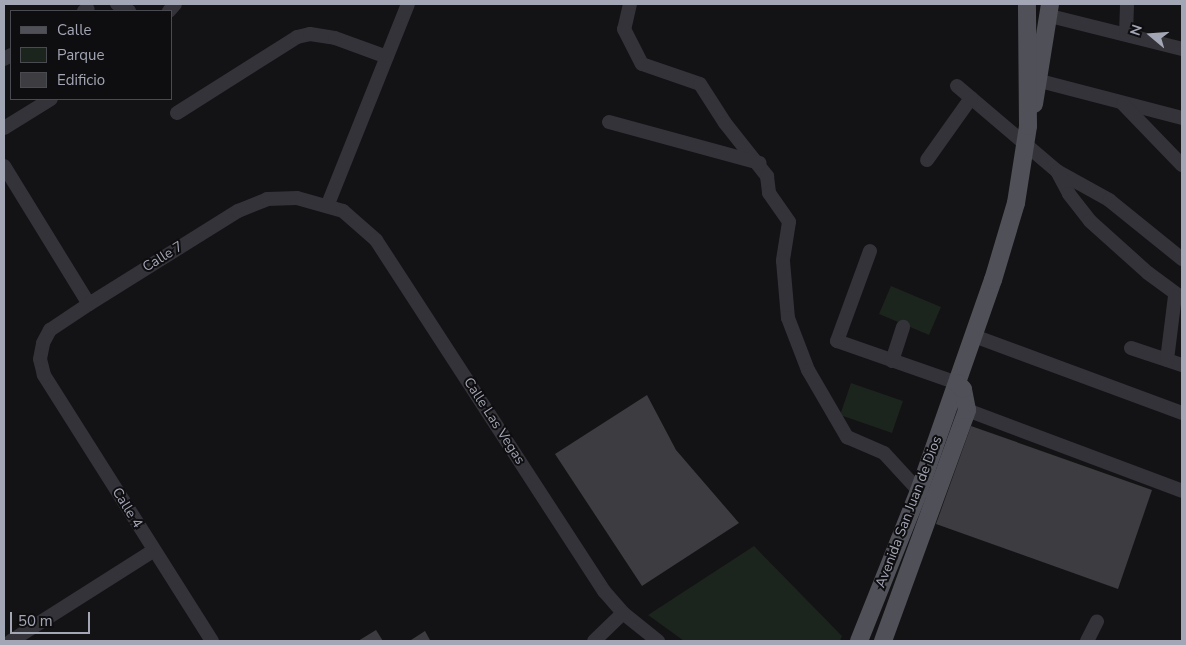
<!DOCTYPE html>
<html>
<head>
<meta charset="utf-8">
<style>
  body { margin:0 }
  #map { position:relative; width:1186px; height:645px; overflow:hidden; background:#131214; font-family:"Nunito Sans",sans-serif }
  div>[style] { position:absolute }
  .green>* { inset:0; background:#1c241e }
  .building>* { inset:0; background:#3c3c41 }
  .minor>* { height:14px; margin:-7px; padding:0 7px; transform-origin:7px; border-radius:7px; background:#333339 }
  .major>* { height:18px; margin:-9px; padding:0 9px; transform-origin:9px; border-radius:9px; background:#4f5058 }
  span { translate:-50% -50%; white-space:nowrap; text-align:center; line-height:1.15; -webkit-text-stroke:4px #0e0d0f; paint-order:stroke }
  .street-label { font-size:14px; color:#a3a6b5 }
  .frame { position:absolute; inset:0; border:5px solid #a3a6b5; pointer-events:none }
  .legend { position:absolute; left:10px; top:10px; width:162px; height:90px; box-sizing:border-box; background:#0e0d0f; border:1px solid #4a4a51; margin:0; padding:6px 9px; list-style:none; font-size:15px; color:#a3a6b5 }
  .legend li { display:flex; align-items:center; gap:10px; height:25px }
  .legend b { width:25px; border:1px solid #4a4a51 }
  .north { position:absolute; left:1126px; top:10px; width:50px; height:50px; -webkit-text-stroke:4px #0e0d0f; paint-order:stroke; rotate:288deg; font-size:14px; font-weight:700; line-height:20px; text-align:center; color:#a3a6b5 }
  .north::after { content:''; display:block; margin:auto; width:18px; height:22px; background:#a3a6b5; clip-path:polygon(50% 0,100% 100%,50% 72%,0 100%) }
  .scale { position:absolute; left:10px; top:612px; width:80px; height:22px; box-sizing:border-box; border:2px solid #a3a6b5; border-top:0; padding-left:6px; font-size:15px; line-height:18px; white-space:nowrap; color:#a3a6b5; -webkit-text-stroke:4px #0e0d0f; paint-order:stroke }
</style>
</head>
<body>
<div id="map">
  <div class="green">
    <i style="clip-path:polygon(891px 286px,941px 307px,929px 335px,879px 314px)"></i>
    <i style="clip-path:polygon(851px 383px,903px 401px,892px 433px,840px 415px)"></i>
    <i style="clip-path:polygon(754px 546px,842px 636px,840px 641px,684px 641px,648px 615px)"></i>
  </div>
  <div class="building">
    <i style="clip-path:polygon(647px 395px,676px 450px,739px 523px,642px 586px,555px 454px)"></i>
    <i style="clip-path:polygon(971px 426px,1152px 490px,1118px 589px,936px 524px)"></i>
    <i style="clip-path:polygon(376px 630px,383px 641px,358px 641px)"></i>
    <i style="clip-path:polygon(425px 631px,430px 640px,412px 641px,411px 640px)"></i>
  </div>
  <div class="minor">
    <i style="left:117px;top:4px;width:14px;rotate:30deg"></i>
    <i style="left:630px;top:4px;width:26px;rotate:103deg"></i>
    <i style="left:624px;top:29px;width:39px;rotate:63deg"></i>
    <i style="left:642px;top:64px;width:61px;rotate:19deg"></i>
    <i style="left:700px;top:84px;width:46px;rotate:57.3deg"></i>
    <i style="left:725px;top:123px;width:68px;rotate:51.6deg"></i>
    <i style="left:767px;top:176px;width:17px;rotate:83deg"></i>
    <i style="left:769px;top:193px;width:35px;rotate:55deg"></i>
    <i style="left:789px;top:222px;width:39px;rotate:99deg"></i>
    <i style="left:783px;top:261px;width:57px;rotate:85deg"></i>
    <i style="left:788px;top:318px;width:56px;rotate:69deg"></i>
    <i style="left:808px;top:370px;width:78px;rotate:59.8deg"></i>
    <i style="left:847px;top:437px;width:40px;rotate:23.4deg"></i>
    <i style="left:884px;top:453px;width:52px;rotate:47.4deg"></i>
    <i style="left:84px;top:11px;width:4px;rotate:-27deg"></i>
    <i style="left:169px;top:11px;width:9px;rotate:-49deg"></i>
    <i style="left:1050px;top:16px;width:136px;rotate:14deg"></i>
    <i style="left:1126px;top:34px;width:30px;rotate:-88deg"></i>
    <i style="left:4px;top:59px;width:8px;rotate:-30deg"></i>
    <i style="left:1040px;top:81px;width:147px;rotate:14.6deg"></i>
    <i style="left:957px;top:86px;width:131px;rotate:40.4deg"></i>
    <i style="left:1057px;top:171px;width:60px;rotate:29.1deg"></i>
    <i style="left:1109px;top:200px;width:94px;rotate:38.9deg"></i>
    <i style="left:1123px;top:104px;width:85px;rotate:46deg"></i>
    <i style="left:177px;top:113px;width:142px;rotate:-32.3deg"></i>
    <i style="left:297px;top:37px;width:13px;rotate:-13deg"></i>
    <i style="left:310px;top:34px;width:25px;rotate:9deg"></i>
    <i style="left:335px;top:38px;width:55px;rotate:20.1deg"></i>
    <i style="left:609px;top:122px;width:156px;rotate:15.2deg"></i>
    <i style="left:4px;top:128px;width:55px;rotate:-31.7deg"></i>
    <i style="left:927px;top:160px;width:76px;rotate:-54.6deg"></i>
    <i style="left:4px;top:166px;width:162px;rotate:58.4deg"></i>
    <i style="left:1057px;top:171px;width:26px;rotate:62deg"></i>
    <i style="left:1069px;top:194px;width:34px;rotate:52deg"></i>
    <i style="left:1090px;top:221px;width:78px;rotate:41.9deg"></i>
    <i style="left:1148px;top:273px;width:42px;rotate:36.3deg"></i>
    <i style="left:328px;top:204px;width:215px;rotate:-68.2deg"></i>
    <i style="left:870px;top:251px;width:96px;rotate:110.1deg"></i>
    <i style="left:837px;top:341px;width:127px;rotate:19.3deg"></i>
    <i style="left:974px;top:336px;width:222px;rotate:20.3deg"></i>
    <i style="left:1131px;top:348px;width:54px;rotate:18.4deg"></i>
    <i style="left:1167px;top:360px;width:64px;rotate:-82.9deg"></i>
    <i style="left:892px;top:361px;width:36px;rotate:-72deg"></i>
    <i style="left:967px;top:410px;width:230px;rotate:20.6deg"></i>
    <i style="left:11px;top:641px;width:168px;rotate:-32.4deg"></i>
    <i style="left:212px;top:641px;width:315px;rotate:-122.3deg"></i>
    <i style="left:44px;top:375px;width:16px;rotate:-104deg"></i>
    <i style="left:40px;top:359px;width:16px;rotate:-79deg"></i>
    <i style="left:43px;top:343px;width:15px;rotate:-62deg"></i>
    <i style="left:50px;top:330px;width:47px;rotate:-33.7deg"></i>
    <i style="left:89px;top:304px;width:176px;rotate:-32deg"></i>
    <i style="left:238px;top:211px;width:31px;rotate:-22deg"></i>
    <i style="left:267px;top:199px;width:30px;rotate:-2deg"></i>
    <i style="left:297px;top:198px;width:48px;rotate:15.8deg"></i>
    <i style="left:343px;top:211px;width:44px;rotate:41.3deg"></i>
    <i style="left:376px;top:240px;width:419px;rotate:57deg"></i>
    <i style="left:604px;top:591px;width:29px;rotate:49deg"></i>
    <i style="left:623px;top:613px;width:45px;rotate:38.7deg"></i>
    <i style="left:594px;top:641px;width:40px;rotate:-44deg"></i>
    <i style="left:1087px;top:641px;width:22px;rotate:-63deg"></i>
  </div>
  <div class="major">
    <i style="left:1034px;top:104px;width:101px;rotate:-80.9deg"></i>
    <i style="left:859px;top:641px;width:162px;rotate:-68.2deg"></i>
    <i style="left:919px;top:491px;width:224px;rotate:-70.7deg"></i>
    <i style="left:993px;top:280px;width:80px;rotate:-73.4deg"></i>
    <i style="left:1016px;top:203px;width:78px;rotate:-81.1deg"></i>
    <i style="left:1028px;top:126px;width:122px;rotate:-90.5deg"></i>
    <i style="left:883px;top:641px;width:246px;rotate:-70deg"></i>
    <i style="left:967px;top:410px;width:21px;rotate:-101deg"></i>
    <i style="left:963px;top:389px;width:8px;rotate:-135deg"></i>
  </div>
  <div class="street-label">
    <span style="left:163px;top:257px;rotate:-32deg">Calle 7</span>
    <span style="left:494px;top:421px;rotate:57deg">Calle Las Vegas</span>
    <span style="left:127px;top:508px;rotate:58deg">Calle 4</span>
    <span style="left:909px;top:512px;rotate:-69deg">Avenida San Juan de Dios</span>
  </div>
  <div class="frame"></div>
  <ul class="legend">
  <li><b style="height:6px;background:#4f5058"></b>Calle</li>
  <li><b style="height:14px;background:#1c241e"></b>Parque</li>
  <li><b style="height:14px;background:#3c3c41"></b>Edificio</li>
  </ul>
  <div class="north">N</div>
  <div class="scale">50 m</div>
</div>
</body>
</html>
